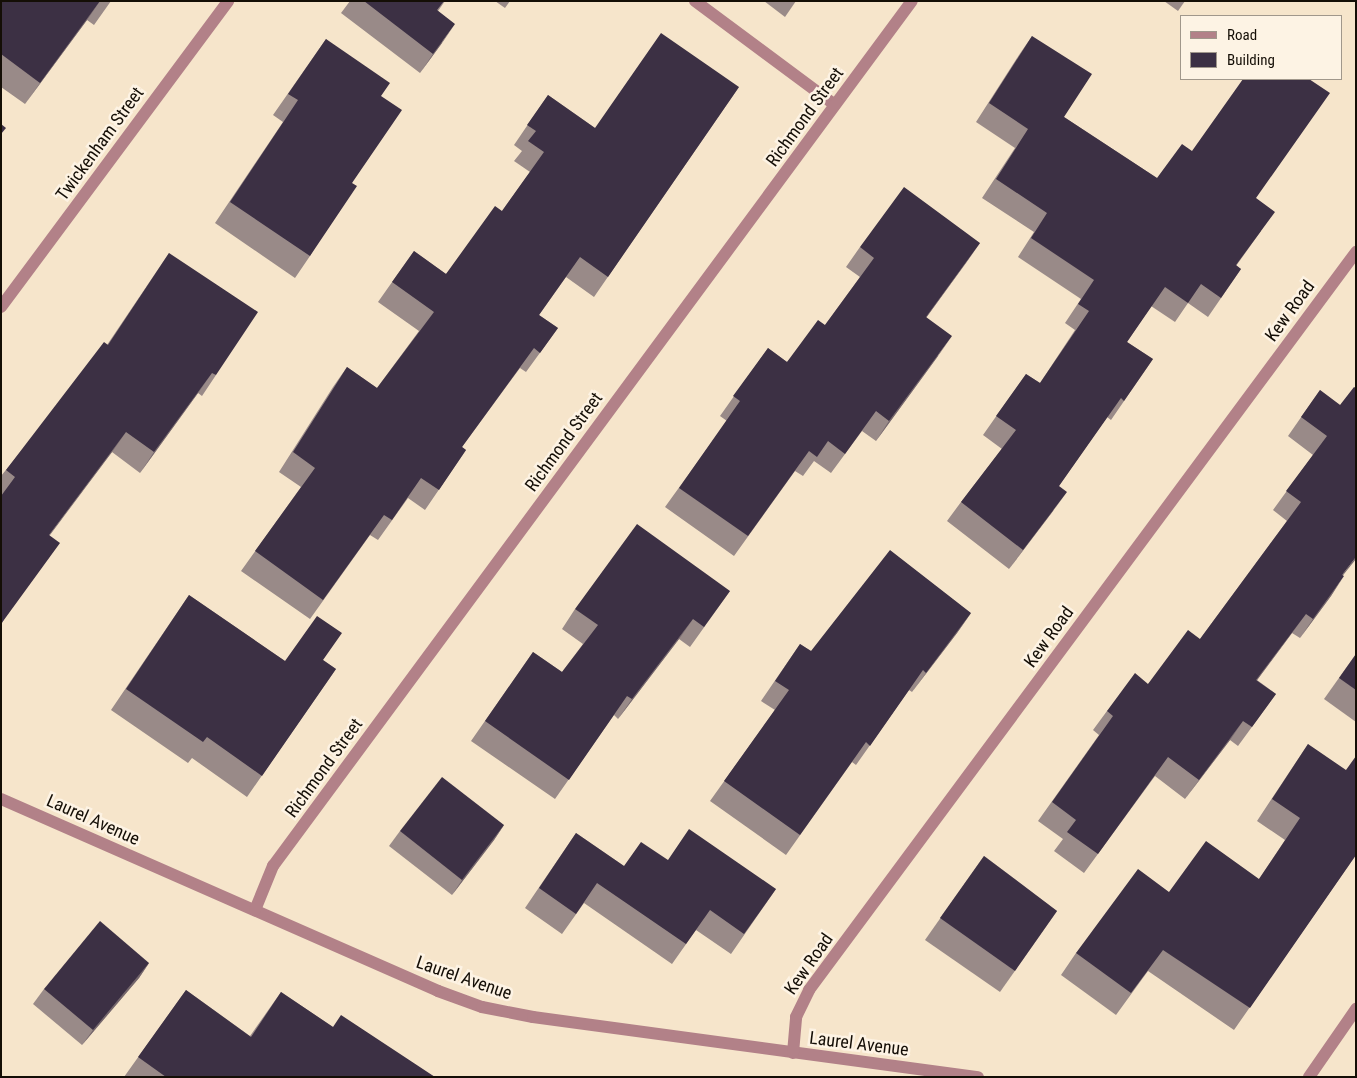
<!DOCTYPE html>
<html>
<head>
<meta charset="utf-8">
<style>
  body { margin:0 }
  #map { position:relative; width:1357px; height:1078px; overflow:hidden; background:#f6e5cb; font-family:"Roboto Condensed",sans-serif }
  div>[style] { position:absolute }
  .minor>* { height:12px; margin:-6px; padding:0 6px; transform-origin:6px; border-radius:6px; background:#b28188 }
  .wall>* { inset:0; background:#998a88 }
  .shaded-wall>* { inset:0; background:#74666c }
  .building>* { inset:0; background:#3c3044 }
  span { translate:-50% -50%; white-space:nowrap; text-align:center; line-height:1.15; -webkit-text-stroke:5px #fdf3e4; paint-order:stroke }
  .street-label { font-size:18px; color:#140e06 }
  .frame { position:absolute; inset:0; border:2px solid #140e06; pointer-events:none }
  .legend { position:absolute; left:1180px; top:15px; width:162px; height:65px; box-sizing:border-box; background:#fdf3e4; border:1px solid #a0978b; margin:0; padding:6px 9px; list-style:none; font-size:15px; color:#140e06 }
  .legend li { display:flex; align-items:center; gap:10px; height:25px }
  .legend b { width:25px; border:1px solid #a0978b }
</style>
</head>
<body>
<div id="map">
  <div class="minor">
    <i style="left:695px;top:1px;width:174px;rotate:36.6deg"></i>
    <i style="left:1px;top:307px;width:381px;rotate:-53.4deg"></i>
    <i style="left:1px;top:799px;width:477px;rotate:23.7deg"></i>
    <i style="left:438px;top:991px;width:47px;rotate:20deg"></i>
    <i style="left:482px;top:1007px;width:52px;rotate:11.1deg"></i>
    <i style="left:533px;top:1017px;width:449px;rotate:7.7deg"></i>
    <i style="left:255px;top:910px;width:48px;rotate:-67.8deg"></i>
    <i style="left:273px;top:866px;width:1075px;rotate:-53.55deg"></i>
    <i style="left:793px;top:1053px;width:36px;rotate:-85deg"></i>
    <i style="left:796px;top:1017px;width:30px;rotate:-64deg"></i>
    <i style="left:809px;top:990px;width:919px;rotate:-53.45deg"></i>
    <i style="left:1309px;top:1077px;width:83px;rotate:-55.3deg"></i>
  </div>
  <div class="wall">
    <i style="clip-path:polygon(1px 1px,111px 1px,94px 25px,87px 20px,25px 104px,1px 87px)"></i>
    <i style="clip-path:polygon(350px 1px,445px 1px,438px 11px,442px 43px,420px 73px,341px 13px)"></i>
    <i style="clip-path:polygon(495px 1px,510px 1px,505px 8px)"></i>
    <i style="clip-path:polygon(764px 1px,796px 1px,785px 17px)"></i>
    <i style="clip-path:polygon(1164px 1px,1185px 1px,1178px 11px)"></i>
    <i style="clip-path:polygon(1032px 36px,1064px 117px,1157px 178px,1256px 198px,1261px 231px,1236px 266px,1241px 269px,1208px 317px,1188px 303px,1175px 322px,1151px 306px,1127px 342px,1153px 359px,1111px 420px,1107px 417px,1059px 486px,1053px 511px,1009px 569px,947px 521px,961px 502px,1002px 449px,983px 435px,1026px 374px,1040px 383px,1075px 330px,1065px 323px,1081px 299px,1018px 257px,1034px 232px,982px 198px,1015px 148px,976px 122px,1019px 55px)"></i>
    <i style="clip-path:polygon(326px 39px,381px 96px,352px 183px,310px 256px,295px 278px,215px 223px,283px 122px,273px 115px)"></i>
    <i style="clip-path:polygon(739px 87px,594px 297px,566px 277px,539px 315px,558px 328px,526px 372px,520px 368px,462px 447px,466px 450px,425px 510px,408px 498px,378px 540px,370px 535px,310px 619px,241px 571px,301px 487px,279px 472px,333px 387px,347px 367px,377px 388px,419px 331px,378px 302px,414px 251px,446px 274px,502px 211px,530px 172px,514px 161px,522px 151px,514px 145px,548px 95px,595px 128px)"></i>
    <i style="clip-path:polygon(980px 243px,926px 318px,938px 356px,876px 441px,862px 431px,831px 473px,814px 461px,803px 476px,795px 471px,734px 556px,665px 507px,727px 421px,720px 416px,768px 348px,787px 362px,825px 325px,860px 277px,846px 267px,860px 247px)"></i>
    <i style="clip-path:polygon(169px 253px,216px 375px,202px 396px,198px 393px,140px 473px,112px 452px,49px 535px,1px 625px,1px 476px,107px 345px)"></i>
    <i style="clip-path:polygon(1320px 390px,1340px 405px,1343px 576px,1331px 596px,1300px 638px,1292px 633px,1257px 680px,1276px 694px,1238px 746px,1230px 740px,1185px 799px,1155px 776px,1084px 873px,1054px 851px,1063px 839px,1038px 821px,1099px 735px,1093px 730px,1107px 711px,1148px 684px,1200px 639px,1287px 521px,1273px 510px,1313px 455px,1288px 436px)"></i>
    <i style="clip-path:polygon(730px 591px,690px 647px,679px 639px,618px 719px,614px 715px,555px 799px,471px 741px,533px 652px,562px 672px,583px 644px,562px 629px,575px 609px)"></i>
    <i style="clip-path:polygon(189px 595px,285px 661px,323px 660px,336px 669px,247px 797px,192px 758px,188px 763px,111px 710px)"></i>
    <i style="clip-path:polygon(971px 613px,957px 633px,912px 692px,909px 690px,856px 765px,852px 762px,786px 855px,710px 801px,775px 710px,761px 701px,800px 644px,811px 651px)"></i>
    <i style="clip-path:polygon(1356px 654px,1356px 722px,1324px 699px)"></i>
    <i style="clip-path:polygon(1308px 744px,1356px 855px,1234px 1030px,1148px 971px,1116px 1015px,1061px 975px,1076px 953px,1169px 892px,1259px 879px,1285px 840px,1257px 821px)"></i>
    <i style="clip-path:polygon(504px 825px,494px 840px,452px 895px,389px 846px,400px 831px)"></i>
    <i style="clip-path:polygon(576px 833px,624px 866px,667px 860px,776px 889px,731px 954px,696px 930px,672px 964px,584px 903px,562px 934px,525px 908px)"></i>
    <i style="clip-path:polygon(984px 856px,1057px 911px,1000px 992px,925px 940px)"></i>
    <i style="clip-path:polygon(149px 963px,139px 978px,82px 1045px,33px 1004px,44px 989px)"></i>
    <i style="clip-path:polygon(186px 990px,250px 1036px,281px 992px,333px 1027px,435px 1077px,124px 1077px)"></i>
  </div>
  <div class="shaded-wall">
    <i style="clip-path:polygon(100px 1px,87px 20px,25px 104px,40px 83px)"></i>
    <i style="clip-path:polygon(455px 24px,442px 43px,420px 73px,433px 54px)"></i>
    <i style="clip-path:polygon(980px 243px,966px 263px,912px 337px,926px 317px)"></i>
    <i style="clip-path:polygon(952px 336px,938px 356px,876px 441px,889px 421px)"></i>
    <i style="clip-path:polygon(212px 373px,198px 393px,140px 473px,154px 452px)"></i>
    <i style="clip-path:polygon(126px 432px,112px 452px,35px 555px,49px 535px)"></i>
    <i style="clip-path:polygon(1067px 492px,1053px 511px,1009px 569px,1023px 550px)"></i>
    <i style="clip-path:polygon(1356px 557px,1356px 559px,1328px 594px,1342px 575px)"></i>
    <i style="clip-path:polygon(1344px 576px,1331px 596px,1300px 638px,1313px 619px)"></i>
    <i style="clip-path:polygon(971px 613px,957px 633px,912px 692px,926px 673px)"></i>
    <i style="clip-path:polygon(1306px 614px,1292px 633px,1243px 699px,1256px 680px)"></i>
    <i style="clip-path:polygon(693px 619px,679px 639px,618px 719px,632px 699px)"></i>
    <i style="clip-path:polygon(1243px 721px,1230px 740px,1185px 799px,1199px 780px)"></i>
    <i style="clip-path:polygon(504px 825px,494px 840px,452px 895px,462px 880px)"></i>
    <i style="clip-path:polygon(149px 963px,139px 978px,82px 1045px,93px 1030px)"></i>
  </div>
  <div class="building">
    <i style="clip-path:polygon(1px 1px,100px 1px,40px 83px,1px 54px)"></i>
    <i style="clip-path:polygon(364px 1px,444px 1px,437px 10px,455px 24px,433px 54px)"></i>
    <i style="clip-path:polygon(661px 33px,739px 87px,608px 277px,580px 257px,539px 315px,558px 328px,540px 353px,534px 348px,462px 447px,466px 450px,439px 490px,421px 478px,392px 520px,384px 515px,323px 600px,255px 551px,315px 468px,293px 452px,347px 367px,377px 388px,434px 312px,392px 282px,414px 251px,446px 274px,495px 206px,502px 211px,544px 152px,528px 141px,536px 131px,527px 125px,548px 95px,595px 128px)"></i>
    <i style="clip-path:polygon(1032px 36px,1092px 74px,1064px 117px,1157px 178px,1182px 144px,1192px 151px,1243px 79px,1309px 79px,1330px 93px,1256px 198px,1275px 212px,1236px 265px,1241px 269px,1221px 298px,1201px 284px,1188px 303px,1165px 287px,1127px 342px,1153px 359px,1124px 401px,1121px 398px,1059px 486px,1067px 492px,1023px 550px,961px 502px,1016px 430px,996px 416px,1026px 374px,1040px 383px,1089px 311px,1078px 304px,1094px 280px,1031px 238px,1047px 213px,996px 179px,1028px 129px,989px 103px)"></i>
    <i style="clip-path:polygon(326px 39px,390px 83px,381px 96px,402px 110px,352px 183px,357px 186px,310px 256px,230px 202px,298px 100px,288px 94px)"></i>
    <i style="clip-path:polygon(1px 124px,6px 128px,1px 134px)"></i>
    <i style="clip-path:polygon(904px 187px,980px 243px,926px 317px,952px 336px,889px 421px,876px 411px,845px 454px,828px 441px,817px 457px,809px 451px,748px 536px,679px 488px,740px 401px,733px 396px,768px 348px,787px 362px,818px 320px,825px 325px,874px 258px,860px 247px)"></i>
    <i style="clip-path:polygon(169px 253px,258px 312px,216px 375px,212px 373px,154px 452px,126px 432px,49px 535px,60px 543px,1px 624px,1px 496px,15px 477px,6px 470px,104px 342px,108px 345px)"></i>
    <i style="clip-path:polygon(1354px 387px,1356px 388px,1356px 557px,1342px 575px,1344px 576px,1313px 619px,1306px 614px,1256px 680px,1276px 694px,1252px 727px,1243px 721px,1199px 780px,1168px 757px,1098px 854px,1067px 832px,1076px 820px,1052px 802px,1113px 716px,1107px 711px,1135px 673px,1148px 684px,1188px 630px,1200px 639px,1301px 502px,1286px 491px,1327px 436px,1301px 417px,1320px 390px,1340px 405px)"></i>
    <i style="clip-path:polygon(637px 524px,730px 591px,704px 627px,693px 619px,632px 699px,627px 696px,569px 780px,485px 721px,533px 652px,562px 672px,598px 625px,575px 609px)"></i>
    <i style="clip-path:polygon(890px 550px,971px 613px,926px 673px,923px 670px,870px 746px,866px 742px,800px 835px,724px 781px,789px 690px,775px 681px,800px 644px,811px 651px)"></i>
    <i style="clip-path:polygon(189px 595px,285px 661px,317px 616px,342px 633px,323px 660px,336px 669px,262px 776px,207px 737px,203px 742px,126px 689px)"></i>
    <i style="clip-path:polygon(1356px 654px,1356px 690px,1339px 678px)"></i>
    <i style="clip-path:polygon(1308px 744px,1346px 770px,1356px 756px,1356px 855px,1250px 1008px,1163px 950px,1131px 993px,1076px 953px,1138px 869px,1169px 892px,1206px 841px,1259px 879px,1300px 818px,1272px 799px)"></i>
    <i style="clip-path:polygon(442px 777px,504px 825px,462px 880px,400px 831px)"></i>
    <i style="clip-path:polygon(689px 829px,776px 889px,744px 934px,710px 910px,686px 944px,597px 883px,576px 914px,539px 888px,576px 833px,624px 866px,641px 842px,668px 860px)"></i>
    <i style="clip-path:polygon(984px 856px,1057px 911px,1015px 971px,940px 918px)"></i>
    <i style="clip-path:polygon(100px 921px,149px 963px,93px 1030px,44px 989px)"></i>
    <i style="clip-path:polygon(186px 990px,251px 1037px,281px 992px,333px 1027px,341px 1015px,435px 1077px,166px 1077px,138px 1057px)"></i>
  </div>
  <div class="street-label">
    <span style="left:805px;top:117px;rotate:-54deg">Richmond Street</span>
    <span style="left:100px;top:144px;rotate:-54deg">Twickenham Street</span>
    <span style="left:1290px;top:311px;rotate:-54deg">Kew Road</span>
    <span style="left:564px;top:442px;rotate:-54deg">Richmond Street</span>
    <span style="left:1049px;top:637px;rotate:-54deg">Kew Road</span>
    <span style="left:324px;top:768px;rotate:-54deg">Richmond Street</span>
    <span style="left:93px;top:820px;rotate:24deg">Laurel Avenue</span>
    <span style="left:809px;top:964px;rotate:-55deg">Kew Road</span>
    <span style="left:464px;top:978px;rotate:19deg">Laurel Avenue</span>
    <span style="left:859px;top:1044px;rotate:7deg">Laurel Avenue</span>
  </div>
  <div class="frame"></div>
  <ul class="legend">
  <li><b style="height:6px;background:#b28188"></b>Road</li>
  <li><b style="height:14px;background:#3c3044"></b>Building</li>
  </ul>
</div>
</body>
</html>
